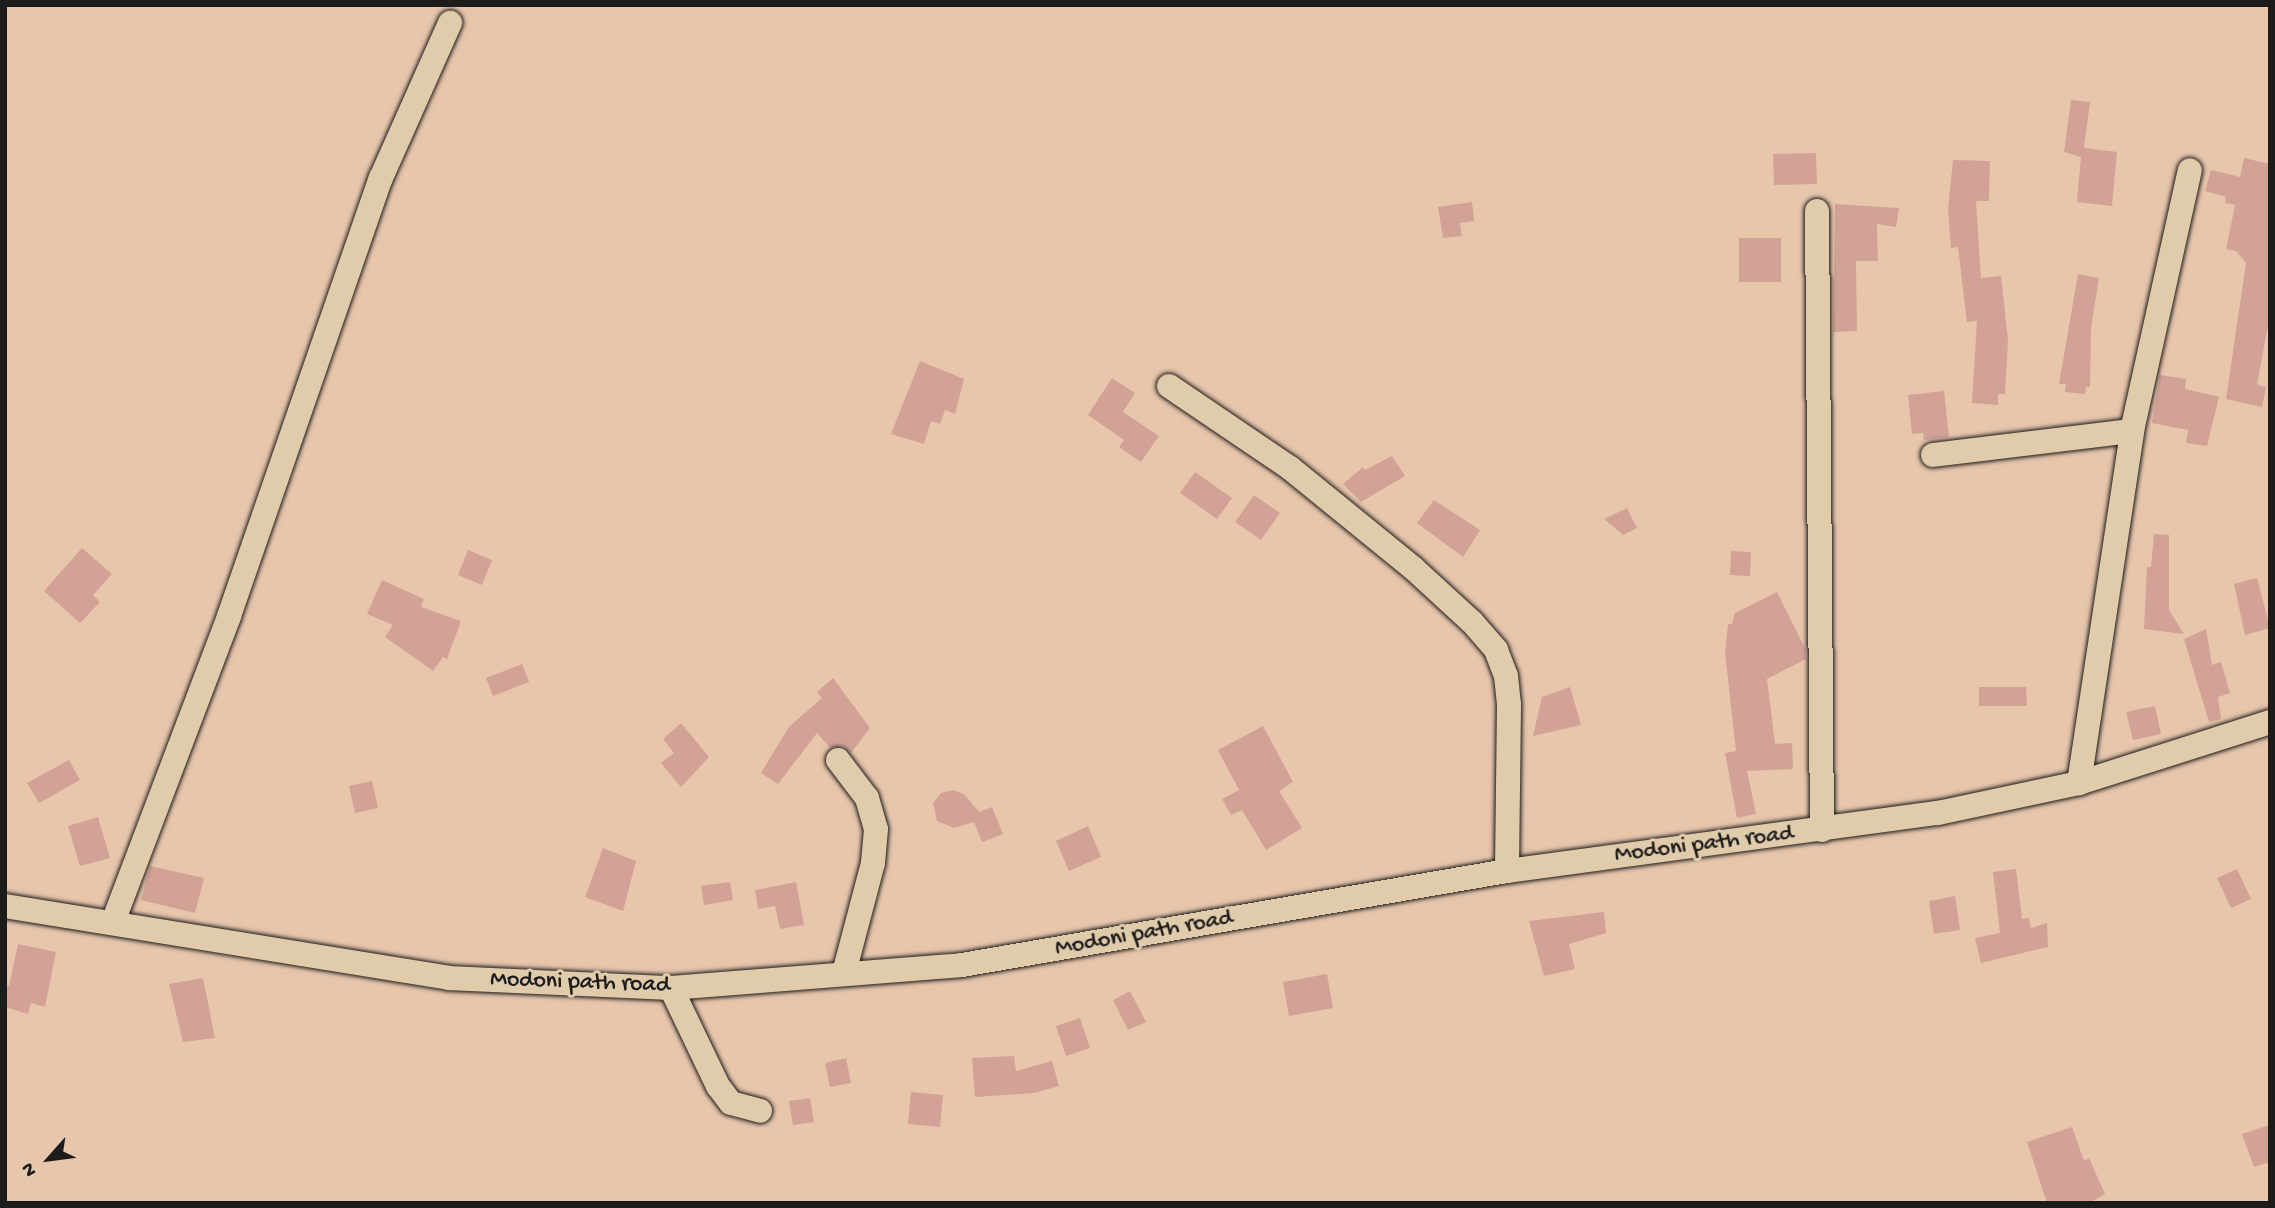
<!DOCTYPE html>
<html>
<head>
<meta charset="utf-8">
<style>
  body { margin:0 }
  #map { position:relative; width:2275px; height:1208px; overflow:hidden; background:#e7c6ac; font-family:"Gochi Hand",sans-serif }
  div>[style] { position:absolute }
  .building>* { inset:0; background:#d3a297 }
  .roads { filter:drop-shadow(0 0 2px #1c1c1c) drop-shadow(0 0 2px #1c1c1c) }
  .minor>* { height:24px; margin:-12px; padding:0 12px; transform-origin:12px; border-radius:12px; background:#e0cbaa }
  span { translate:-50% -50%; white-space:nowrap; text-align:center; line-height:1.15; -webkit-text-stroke:6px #e0cbaa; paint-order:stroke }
  .street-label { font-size:24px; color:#1c1c1c }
  .frame { position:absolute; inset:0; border:7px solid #1c1c1c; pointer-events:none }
  .north { position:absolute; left:14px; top:1124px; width:70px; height:70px; -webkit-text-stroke:5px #e0cbaa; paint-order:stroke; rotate:242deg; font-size:19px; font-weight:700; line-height:28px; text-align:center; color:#1c1c1c }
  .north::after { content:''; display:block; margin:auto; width:24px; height:32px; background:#1c1c1c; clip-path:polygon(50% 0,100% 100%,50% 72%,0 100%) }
</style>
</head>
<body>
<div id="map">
  <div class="building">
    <i style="clip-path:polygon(2071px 100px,2090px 102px,2084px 148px,2117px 152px,2112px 206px,2077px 202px,2081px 157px,2064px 152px)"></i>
    <i style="clip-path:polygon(1816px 153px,1817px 184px,1774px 185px,1773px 154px)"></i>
    <i style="clip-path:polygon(2244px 158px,2270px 164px,2270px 315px,2257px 385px,2266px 387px,2262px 407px,2226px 399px,2246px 263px,2236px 251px,2226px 249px,2235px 205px,2225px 203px,2226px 197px,2205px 191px,2211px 170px,2240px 177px)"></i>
    <i style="clip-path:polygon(1953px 160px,1990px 161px,1989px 201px,1976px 201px,1981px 278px,2001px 276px,2008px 340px,2005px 394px,1998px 394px,1998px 405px,1972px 403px,1977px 321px,1967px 322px,1958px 247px,1951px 248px,1948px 209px)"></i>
    <i style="clip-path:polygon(1472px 202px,1474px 221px,1460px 223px,1462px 236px,1443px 238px,1438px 207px)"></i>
    <i style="clip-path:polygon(1835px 204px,1899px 208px,1896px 227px,1877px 224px,1878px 261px,1856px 261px,1857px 331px,1833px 332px)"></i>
    <i style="clip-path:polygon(1739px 238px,1781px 238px,1781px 282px,1739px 282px)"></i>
    <i style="clip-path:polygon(2078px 274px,2099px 278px,2091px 328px,2090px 387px,2086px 387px,2085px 394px,2065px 392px,2066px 384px,2059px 384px)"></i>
    <i style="clip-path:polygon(920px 361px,964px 379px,955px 414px,945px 410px,940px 424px,931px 421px,924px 444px,891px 434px)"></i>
    <i style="clip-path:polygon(2160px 375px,2186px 379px,2185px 389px,2219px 397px,2207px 446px,2186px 443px,2188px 430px,2152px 423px)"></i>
    <i style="clip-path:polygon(1112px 378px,1135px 393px,1123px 412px,1159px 436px,1141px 462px,1119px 447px,1124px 440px,1088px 415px)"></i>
    <i style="clip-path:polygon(1944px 391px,1949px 437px,1924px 440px,1923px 433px,1912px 434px,1908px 395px)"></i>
    <i style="clip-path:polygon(1392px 456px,1405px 476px,1361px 502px,1343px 484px,1363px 467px,1365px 470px)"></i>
    <i style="clip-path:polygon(1195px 472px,1232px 498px,1217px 519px,1180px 493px)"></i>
    <i style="clip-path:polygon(1254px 495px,1280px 513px,1261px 540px,1235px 522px)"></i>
    <i style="clip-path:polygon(1434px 500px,1480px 530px,1463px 557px,1417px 523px)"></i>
    <i style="clip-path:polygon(1627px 508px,1637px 528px,1623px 535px,1604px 519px)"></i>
    <i style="clip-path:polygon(2154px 534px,2169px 535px,2169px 610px,2184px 634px,2144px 629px,2147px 567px,2151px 567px)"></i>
    <i style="clip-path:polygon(82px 548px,112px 574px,93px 595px,100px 602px,80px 623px,44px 591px)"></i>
    <i style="clip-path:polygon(468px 550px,492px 560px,482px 585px,458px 575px)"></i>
    <i style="clip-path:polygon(1731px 551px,1751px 552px,1750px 576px,1730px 575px)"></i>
    <i style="clip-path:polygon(2257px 578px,2270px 628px,2245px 635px,2234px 584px)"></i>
    <i style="clip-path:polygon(382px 580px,424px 599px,421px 607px,461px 621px,447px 659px,443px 657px,433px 671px,385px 637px,393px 625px,367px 614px)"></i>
    <i style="clip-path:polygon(1777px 592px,1806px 650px,1806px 659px,1767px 679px,1775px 744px,1792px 743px,1793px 769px,1747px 771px,1756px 814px,1737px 818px,1725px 753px,1736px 751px,1725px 653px,1728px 624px,1732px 624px,1735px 613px)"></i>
    <i style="clip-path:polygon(2206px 629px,2212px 665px,2221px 662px,2230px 693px,2218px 697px,2221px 719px,2209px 722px,2184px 639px)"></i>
    <i style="clip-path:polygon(522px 664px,529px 682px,493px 696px,486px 678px)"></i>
    <i style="clip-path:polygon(833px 678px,870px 728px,851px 753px,843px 746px,830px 748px,817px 733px,778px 784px,761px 773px,789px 727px,822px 698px,817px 692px)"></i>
    <i style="clip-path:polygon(1570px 687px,1581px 725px,1533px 736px,1542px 697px)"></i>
    <i style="clip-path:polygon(1979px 687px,2026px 687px,2027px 706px,1979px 706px)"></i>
    <i style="clip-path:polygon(2155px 706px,2161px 734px,2133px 740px,2126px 712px)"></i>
    <i style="clip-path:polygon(681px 723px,709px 757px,681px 787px,661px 763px,674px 753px,663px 739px)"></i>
    <i style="clip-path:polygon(1263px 726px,1293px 782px,1279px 791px,1302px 828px,1266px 850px,1242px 810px,1231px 815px,1222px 799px,1239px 790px,1218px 750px)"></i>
    <i style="clip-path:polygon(69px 760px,80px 780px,39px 803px,27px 783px)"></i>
    <i style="clip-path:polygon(372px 781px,378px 808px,355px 813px,349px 786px)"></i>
    <i style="clip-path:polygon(953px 790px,964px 794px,979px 812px,992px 807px,1003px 834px,982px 842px,974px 822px,954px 828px,937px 821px,933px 803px,941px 793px)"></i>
    <i style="clip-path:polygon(98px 817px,110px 858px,80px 866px,68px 826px)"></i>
    <i style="clip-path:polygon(1088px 826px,1101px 857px,1069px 871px,1056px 841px)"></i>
    <i style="clip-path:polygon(603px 848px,636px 861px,623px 911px,585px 897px)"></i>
    <i style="clip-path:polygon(150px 866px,204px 878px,195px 913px,141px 900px)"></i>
    <i style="clip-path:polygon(2016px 869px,2022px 919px,2029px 918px,2031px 928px,2047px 923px,2048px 947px,1981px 963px,1975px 938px,2000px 933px,1993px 872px)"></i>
    <i style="clip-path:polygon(2237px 869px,2251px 899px,2231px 908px,2217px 878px)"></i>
    <i style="clip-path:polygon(730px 882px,733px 900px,704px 905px,701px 886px)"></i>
    <i style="clip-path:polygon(796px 882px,804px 925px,780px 929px,775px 906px,758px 909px,755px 890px)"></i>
    <i style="clip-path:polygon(1955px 896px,1960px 930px,1934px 934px,1929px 901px)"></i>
    <i style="clip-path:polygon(1604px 912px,1606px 933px,1569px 944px,1575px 969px,1544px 976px,1529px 921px)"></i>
    <i style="clip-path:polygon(18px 944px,56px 952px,45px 1007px,31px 1003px,28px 1014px,5px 1007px,5px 985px,9px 986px)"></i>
    <i style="clip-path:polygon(1327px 974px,1333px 1008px,1289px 1016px,1283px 982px)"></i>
    <i style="clip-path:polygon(203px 978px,215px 1038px,183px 1042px,169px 984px)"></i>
    <i style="clip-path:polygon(1130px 991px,1146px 1022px,1128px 1030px,1113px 1000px)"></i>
    <i style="clip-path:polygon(1080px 1018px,1090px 1048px,1066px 1056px,1056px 1026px)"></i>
    <i style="clip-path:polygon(1014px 1056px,1016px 1071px,1052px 1061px,1059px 1086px,1034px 1093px,975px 1097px,972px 1058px)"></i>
    <i style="clip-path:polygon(846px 1058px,851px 1083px,830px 1087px,825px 1063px)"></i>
    <i style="clip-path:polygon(911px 1092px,943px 1095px,940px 1127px,908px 1124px)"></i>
    <i style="clip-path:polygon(810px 1098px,814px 1122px,793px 1125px,789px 1101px)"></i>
    <i style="clip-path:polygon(2270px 1125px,2270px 1162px,2254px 1167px,2242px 1134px)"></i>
    <i style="clip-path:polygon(2072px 1127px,2084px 1161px,2089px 1158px,2105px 1194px,2089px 1203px,2047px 1203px,2027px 1142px)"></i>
  </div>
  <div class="roads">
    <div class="minor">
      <i style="left:1817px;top:211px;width:619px;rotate:89.54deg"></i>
      <i style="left:1169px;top:386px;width:146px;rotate:34.1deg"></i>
      <i style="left:1290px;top:468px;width:159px;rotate:39.1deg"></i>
      <i style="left:1413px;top:568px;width:80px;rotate:42.5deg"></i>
      <i style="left:1472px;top:622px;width:37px;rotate:49deg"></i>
      <i style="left:1496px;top:650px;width:28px;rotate:69deg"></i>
      <i style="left:1506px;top:676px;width:29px;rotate:84deg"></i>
      <i style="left:1509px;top:705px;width:166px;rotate:90.7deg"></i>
      <i style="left:1933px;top:455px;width:200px;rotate:-6.9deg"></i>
      <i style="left:838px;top:760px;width:48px;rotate:52.7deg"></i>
      <i style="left:867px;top:798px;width:32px;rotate:74deg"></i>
      <i style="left:876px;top:829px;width:34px;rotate:95deg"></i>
      <i style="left:873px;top:863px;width:114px;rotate:104.8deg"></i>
      <i style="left:2079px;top:783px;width:356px;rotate:-81.4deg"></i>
      <i style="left:2132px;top:431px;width:267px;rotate:-77.5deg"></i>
      <i style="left:5px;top:906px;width:449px;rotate:9.2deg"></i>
      <i style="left:448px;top:978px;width:223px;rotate:2.6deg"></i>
      <i style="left:671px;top:988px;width:292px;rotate:-4.5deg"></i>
      <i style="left:962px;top:965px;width:553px;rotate:-9.79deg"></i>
      <i style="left:1507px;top:871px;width:435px;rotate:-7.7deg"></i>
      <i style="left:1938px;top:813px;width:144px;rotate:-12deg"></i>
      <i style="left:2079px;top:783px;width:201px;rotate:-17.7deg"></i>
      <i style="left:113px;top:922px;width:327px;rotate:-69.2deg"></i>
      <i style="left:229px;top:616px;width:464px;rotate:-70.9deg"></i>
      <i style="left:381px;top:178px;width:170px;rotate:-66deg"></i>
      <i style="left:671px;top:988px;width:109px;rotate:64.4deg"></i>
      <i style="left:718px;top:1086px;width:21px;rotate:53deg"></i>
      <i style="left:731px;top:1103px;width:30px;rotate:15deg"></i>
    </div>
  </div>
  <div class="street-label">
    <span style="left:1704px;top:845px;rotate:-7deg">Modoni path road</span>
    <span style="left:1144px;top:934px;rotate:-10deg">Modoni path road</span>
    <span style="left:580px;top:983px;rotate:2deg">Modoni path road</span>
  </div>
  <div class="frame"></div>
  <div class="north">N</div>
</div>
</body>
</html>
